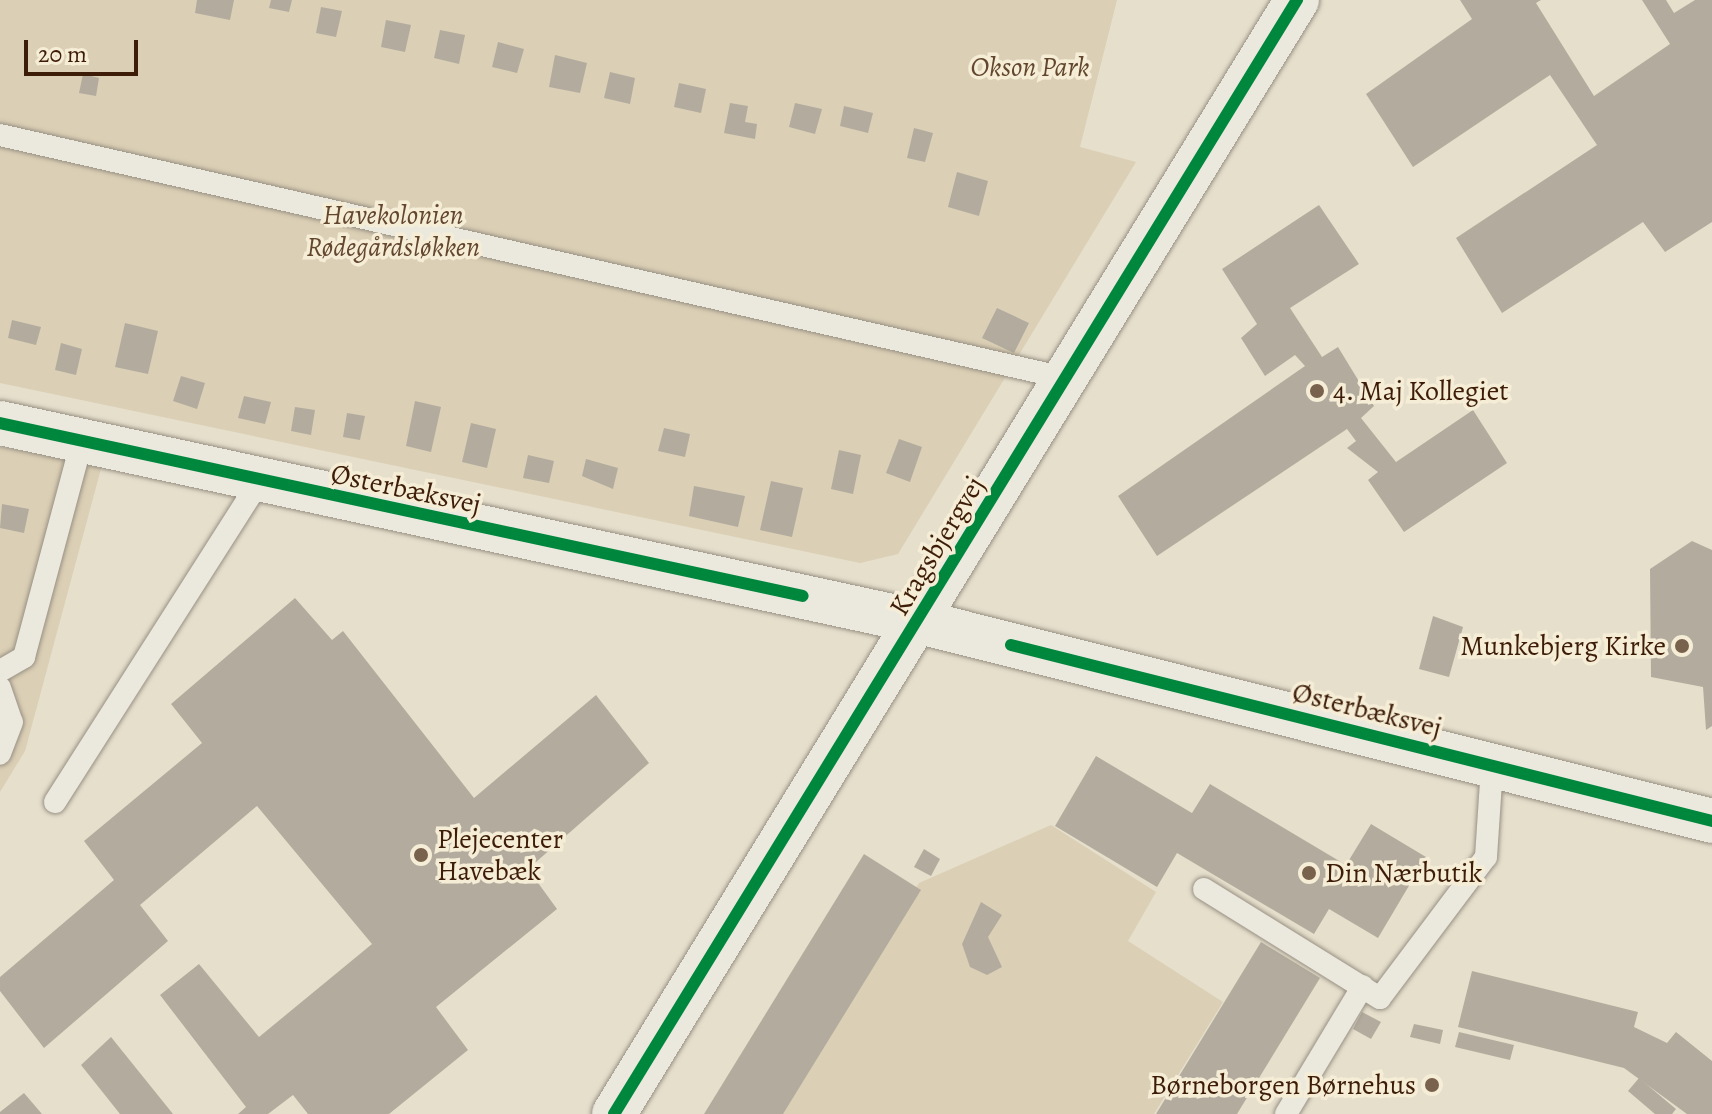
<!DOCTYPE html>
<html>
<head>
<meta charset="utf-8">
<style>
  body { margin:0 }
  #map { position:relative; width:1712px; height:1114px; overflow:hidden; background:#e6dfcc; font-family:Alegreya,serif }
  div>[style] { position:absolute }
  .green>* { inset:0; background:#dbcfb5 }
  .building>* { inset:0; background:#b3ac9e }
  .roads { filter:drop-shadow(0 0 2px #989083) drop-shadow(0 0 2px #989083) }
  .lane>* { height:22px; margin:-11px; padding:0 11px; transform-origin:11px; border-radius:11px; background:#ebe8de }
  .street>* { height:44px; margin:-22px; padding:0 22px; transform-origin:22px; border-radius:22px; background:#ebe8de }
  .secondary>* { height:44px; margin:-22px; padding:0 22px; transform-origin:22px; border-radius:22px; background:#ebe8de }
  .cycleway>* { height:12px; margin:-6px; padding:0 6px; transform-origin:6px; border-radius:6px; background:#00873e }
  .dots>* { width:22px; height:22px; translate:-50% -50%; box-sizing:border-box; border:4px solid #f6edd7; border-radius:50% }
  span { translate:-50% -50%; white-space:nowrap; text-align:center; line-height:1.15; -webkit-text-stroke:7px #f6edd7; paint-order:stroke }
  .park-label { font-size:28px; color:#62462e; font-style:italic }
  .poi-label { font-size:28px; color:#3d1d08 }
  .left { translate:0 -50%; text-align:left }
  .right { translate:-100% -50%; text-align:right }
  .street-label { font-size:28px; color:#3d1d08 }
  .scale { position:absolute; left:24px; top:40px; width:114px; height:36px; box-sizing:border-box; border:4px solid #3d1d08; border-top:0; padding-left:10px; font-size:24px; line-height:28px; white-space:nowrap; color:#3d1d08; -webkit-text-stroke:6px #f6edd7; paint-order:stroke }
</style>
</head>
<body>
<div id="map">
  <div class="green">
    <i style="clip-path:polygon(0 0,1117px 0,1080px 147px,1136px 162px,898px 554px,860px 563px,0 383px)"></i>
    <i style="clip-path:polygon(0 447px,102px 465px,25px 751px,0 792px)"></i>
    <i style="clip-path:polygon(1051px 825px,1156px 892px,1128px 941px,1223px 1002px,1154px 1114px,776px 1114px,919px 883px)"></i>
  </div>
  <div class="building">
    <i style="clip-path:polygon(197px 0,234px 0,230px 20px,195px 13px)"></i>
    <i style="clip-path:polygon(271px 0,292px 0,289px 12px,269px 8px)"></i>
    <i style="clip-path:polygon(1460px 0,1541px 0,1536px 3px,1594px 96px,1670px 44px,1642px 0,1666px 0,1674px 13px,1695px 0,1712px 0,1712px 222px,1665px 252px,1643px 222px,1502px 313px,1456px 238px,1597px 145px,1550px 75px,1413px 167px,1366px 94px,1472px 19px)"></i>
    <i style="clip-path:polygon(321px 7px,342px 11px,336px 37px,316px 33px)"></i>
    <i style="clip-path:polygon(386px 20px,411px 25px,405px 52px,381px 47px)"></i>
    <i style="clip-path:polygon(440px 30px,465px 35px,459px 64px,434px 58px)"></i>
    <i style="clip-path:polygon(498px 42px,524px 49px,517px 73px,492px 67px)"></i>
    <i style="clip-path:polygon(555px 55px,587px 63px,580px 93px,549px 87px)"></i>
    <i style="clip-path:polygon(610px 72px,635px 78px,630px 104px,604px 98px)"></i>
    <i style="clip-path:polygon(83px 74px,99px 78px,96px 96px,79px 93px)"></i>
    <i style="clip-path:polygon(679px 83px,706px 89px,701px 113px,674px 107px)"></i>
    <i style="clip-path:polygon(730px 103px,748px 106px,745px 122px,757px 124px,755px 139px,724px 133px)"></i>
    <i style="clip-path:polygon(795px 103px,822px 109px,815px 134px,789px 127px)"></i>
    <i style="clip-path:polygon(844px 106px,873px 113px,868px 133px,840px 126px)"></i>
    <i style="clip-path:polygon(914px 128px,933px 133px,925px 162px,907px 158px)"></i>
    <i style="clip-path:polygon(957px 172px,988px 181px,979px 216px,948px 207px)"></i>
    <i style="clip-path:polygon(1319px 205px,1359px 264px,1290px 308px,1322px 357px,1338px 347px,1374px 406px,1361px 418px,1396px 462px,1473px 410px,1507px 463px,1404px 532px,1368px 480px,1378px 472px,1347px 448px,1356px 441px,1347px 429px,1157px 556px,1118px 496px,1305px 366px,1295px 355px,1265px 376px,1241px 338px,1257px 324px,1222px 269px)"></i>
    <i style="clip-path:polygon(997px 308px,1029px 323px,1014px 353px,982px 338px)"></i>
    <i style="clip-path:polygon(12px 320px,41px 327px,36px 345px,8px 338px)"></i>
    <i style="clip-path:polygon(125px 323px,158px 331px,148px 374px,115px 367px)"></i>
    <i style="clip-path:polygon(61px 343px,82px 349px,76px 375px,55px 370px)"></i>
    <i style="clip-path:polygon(181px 376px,205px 383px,197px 409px,173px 401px)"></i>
    <i style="clip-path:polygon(244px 396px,271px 402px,265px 424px,238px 418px)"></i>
    <i style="clip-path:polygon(415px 401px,441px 407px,431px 452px,406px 446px)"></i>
    <i style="clip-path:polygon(295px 407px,315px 410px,311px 435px,291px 431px)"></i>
    <i style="clip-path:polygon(347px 413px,365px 416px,360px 440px,343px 437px)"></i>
    <i style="clip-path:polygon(471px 423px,496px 429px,487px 468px,462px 462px)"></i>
    <i style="clip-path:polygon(664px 428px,690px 434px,685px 457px,658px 451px)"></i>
    <i style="clip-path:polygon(899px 439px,922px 447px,910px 482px,886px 473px)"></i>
    <i style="clip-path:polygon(839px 450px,861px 455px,853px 494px,831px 489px)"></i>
    <i style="clip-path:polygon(528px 455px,554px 461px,549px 483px,523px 478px)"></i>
    <i style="clip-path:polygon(586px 459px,618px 468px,613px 489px,582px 476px)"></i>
    <i style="clip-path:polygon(771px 481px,803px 488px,792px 537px,760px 530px)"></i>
    <i style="clip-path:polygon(694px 486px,745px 496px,738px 527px,689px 516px)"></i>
    <i style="clip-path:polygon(2px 504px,29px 509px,24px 533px,0 528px)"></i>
    <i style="clip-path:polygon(1692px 541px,1712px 550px,1712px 726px,1706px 730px,1703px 687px,1651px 677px,1650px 569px)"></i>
    <i style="clip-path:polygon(295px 598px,332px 640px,343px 631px,474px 798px,596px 695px,649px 763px,528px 869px,557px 909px,436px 1007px,468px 1050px,389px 1114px,308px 1114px,293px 1095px,268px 1114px,238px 1114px,246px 1107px,160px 995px,199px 964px,259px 1037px,372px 944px,257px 806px,140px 905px,168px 941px,44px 1048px,0 991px,0 977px,114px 880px,84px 841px,202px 743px,171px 704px)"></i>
    <i style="clip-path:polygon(1433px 616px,1463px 627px,1449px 677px,1419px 669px)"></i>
    <i style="clip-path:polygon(1096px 756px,1192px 813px,1210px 784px,1346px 865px,1371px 824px,1426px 857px,1378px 938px,1329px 909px,1314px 934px,1177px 853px,1157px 887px,1055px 826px)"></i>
    <i style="clip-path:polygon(924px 849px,940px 859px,931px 876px,914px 867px)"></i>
    <i style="clip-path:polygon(864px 854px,921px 890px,783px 1114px,704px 1114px)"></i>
    <i style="clip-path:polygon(981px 902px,1002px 915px,988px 937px,1002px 967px,987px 975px,970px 967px,962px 944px)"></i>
    <i style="clip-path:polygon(1261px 942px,1320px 978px,1237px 1114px,1156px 1114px)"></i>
    <i style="clip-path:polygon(1472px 971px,1638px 1012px,1634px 1027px,1667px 1043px,1676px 1032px,1712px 1061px,1712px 1114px,1687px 1114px,1624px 1068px,1458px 1027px)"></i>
    <i style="clip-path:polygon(1362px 1012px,1381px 1022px,1371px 1039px,1353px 1029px)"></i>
    <i style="clip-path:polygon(1414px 1024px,1443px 1030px,1440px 1044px,1410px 1037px)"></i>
    <i style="clip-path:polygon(1459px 1032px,1514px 1045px,1510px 1060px,1455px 1047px)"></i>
    <i style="clip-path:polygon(111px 1037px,173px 1114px,120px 1114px,81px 1065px)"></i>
    <i style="clip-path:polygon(1639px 1078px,1676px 1109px,1672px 1114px,1655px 1114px,1628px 1091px)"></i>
    <i style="clip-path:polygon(24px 1093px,42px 1114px,0 1114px,0 1112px)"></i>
  </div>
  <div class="roads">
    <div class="lane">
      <i style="left:0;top:135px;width:1091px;rotate:12.86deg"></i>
      <i style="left:0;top:671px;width:28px;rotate:-30deg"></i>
      <i style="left:24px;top:657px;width:224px;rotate:-75deg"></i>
      <i style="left:0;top:688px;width:36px;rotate:71deg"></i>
      <i style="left:12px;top:722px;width:34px;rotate:111deg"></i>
      <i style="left:55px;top:802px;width:379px;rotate:-57.5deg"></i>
      <i style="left:1204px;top:889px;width:207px;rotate:31.8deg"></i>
      <i style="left:1380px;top:998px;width:176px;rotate:-53.1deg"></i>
      <i style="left:1486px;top:857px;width:91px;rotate:-86.2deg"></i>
      <i style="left:1286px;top:1114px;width:149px;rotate:-59deg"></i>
    </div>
    <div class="street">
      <i style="left:614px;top:1114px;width:1307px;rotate:-58.49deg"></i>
    </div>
    <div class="secondary">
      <i style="left:0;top:423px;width:941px;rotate:12.21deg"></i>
      <i style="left:920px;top:622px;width:817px;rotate:14.1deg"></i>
    </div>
  </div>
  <div class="cycleway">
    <i style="left:0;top:423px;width:821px;rotate:12.16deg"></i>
    <i style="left:1011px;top:645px;width:723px;rotate:14.09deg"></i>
    <i style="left:614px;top:1114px;width:1307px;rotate:-58.49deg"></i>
  </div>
  <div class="dots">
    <i style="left:1317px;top:391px;background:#78614d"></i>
    <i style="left:1682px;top:646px;background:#78614d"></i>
    <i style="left:421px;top:855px;background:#78614d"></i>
    <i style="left:1309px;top:873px;background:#78614d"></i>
    <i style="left:1432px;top:1085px;background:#78614d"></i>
  </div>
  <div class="park-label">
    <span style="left:1030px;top:67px">Okson Park</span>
    <span style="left:393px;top:231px">Havekolonien<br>Rødegårdsløkken</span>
  </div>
  <div class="poi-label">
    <span class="left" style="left:1333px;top:391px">4. Maj Kollegiet</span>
    <span class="right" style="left:1666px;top:646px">Munkebjerg Kirke</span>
    <span class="left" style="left:437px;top:855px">Plejecenter<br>Havebæk</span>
    <span class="left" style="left:1325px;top:873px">Din Nærbutik</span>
    <span class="right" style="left:1416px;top:1085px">Børneborgen Børnehus</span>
  </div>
  <div class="street-label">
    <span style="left:406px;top:489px;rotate:12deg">Østerbæksvej</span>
    <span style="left:937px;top:546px;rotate:-59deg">Kragsbjergvej</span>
    <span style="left:1367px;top:710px;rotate:14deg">Østerbæksvej</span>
  </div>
  <div class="scale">20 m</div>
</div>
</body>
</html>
